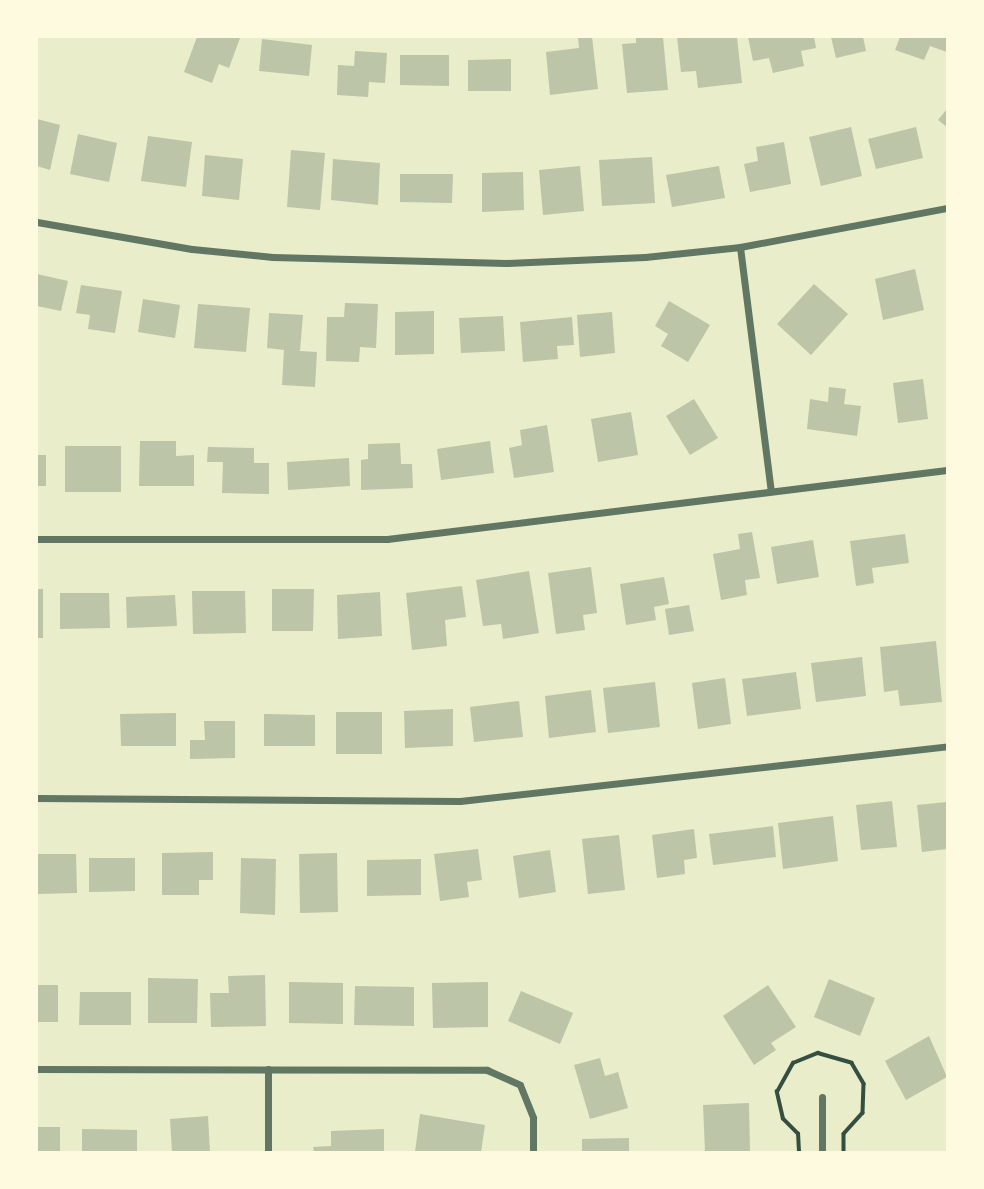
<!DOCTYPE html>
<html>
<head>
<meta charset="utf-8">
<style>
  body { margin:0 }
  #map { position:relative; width:984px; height:1189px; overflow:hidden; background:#e9edc9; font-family:Raleway,sans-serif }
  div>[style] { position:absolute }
  .building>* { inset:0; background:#bcc5a7 }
  .path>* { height:3.5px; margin:-1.75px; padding:0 1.75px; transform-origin:1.75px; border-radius:1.75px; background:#344e41 }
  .minor>* { height:7px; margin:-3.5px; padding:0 3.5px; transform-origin:3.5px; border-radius:3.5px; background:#617663 }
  span { translate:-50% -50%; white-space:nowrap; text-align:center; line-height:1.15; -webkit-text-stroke:6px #fefae0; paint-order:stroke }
  .frame { position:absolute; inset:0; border:38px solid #fefae0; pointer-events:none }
</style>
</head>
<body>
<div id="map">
  <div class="building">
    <i style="clip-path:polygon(197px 37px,240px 38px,229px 68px,219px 64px,212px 83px,184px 72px)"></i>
    <i style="clip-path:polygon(578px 37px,592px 37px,598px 89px,550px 95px,546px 52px,579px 48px)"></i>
    <i style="clip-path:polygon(636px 37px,663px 37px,668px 90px,627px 93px,622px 44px,636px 43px)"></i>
    <i style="clip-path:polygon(677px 37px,737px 37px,742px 83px,698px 88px,696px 71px,681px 72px)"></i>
    <i style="clip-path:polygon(748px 37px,814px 37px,816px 48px,801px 51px,804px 66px,773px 73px,769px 58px,753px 61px)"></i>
    <i style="clip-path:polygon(831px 37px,863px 37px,866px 51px,836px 58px)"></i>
    <i style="clip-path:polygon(900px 37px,947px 37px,947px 52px,930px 46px,924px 60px,895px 50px)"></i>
    <i style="clip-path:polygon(262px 39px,312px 45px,309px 76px,259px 71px)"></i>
    <i style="clip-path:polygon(355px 51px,387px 53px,385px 83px,369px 82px,368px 97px,337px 95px,338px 65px,354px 66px)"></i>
    <i style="clip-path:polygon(400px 55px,449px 55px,449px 86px,400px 85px)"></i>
    <i style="clip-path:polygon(511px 59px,511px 91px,468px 91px,468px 60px)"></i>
    <i style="clip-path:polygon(947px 109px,947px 127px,938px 120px)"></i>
    <i style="clip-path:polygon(37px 119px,60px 125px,50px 170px,37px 166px)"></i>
    <i style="clip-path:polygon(851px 127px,862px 176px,821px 186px,809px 137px)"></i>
    <i style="clip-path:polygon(916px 127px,923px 158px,876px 169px,868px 139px)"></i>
    <i style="clip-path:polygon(78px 134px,117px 143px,109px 182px,70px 174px)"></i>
    <i style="clip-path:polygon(148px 136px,192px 142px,186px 187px,141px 181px)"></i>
    <i style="clip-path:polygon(784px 142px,791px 184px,750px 192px,744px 164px,758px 161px,756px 147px)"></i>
    <i style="clip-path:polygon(291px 150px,325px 153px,320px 210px,287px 207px)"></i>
    <i style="clip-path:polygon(205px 155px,243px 159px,239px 200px,202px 196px)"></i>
    <i style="clip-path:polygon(652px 157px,655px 203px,602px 206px,599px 160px)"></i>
    <i style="clip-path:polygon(333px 159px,380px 163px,378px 205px,331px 200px)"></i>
    <i style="clip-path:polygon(580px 166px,584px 211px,543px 215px,539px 170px)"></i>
    <i style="clip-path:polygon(719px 166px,725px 198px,672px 207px,666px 175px)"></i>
    <i style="clip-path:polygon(523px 172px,524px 210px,482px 212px,482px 173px)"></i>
    <i style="clip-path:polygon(400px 174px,453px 174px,452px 203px,400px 202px)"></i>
    <i style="clip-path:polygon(915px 269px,924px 310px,883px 320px,875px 279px)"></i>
    <i style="clip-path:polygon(37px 274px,68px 281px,61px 311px,37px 306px)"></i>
    <i style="clip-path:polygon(814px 284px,848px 314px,811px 355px,777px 324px)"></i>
    <i style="clip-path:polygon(81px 285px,122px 291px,115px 333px,88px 329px,90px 315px,76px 313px)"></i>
    <i style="clip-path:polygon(143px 299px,180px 305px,175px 338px,138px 332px)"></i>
    <i style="clip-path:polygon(669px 301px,710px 325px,688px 362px,661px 346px,668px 334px,655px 326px)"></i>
    <i style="clip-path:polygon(345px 303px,378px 304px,376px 348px,360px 347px,359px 362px,326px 361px,327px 317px,344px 317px)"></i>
    <i style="clip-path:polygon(198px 304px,250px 308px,246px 352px,194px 348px)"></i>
    <i style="clip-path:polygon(434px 311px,434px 354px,395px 355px,395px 312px)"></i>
    <i style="clip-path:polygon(612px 312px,615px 353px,580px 357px,577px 315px)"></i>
    <i style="clip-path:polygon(269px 313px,303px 315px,300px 351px,317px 352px,315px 387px,282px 385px,284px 350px,267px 348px)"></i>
    <i style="clip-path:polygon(503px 316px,505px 351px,461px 353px,459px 318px)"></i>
    <i style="clip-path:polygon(572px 317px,574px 345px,557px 346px,558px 359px,523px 362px,520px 322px)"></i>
    <i style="clip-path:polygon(923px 379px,928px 419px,898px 423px,893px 383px)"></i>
    <i style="clip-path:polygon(829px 387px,846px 389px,844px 404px,861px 406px,857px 436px,807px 429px,810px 399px,828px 402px)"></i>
    <i style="clip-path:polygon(694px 399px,718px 438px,690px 455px,666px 416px)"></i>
    <i style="clip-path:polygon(631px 412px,638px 455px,598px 462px,591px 419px)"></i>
    <i style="clip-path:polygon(547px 425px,554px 472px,514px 478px,509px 448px,522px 445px,520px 430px)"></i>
    <i style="clip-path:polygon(140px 441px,176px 441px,176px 456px,194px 455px,194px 486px,139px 486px)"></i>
    <i style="clip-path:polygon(490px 441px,494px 473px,441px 480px,437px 449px)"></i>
    <i style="clip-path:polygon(400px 443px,401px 464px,412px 464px,413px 488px,361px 490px,361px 460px,368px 459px,368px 444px)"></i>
    <i style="clip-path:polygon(65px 446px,121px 446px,121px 492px,65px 492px)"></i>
    <i style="clip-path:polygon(208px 447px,254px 448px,254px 463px,269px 463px,269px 494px,222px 493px,223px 462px,207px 462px)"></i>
    <i style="clip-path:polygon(37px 455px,46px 455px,46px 486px,37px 486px)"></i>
    <i style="clip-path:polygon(349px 458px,350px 486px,288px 490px,287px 462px)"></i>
    <i style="clip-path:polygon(752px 532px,760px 578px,745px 580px,747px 595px,721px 600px,713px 554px,740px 549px,738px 534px)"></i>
    <i style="clip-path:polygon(905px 534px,909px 563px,872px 568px,874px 583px,856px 586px,850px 541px)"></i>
    <i style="clip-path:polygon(813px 540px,819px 577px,777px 584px,771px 547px)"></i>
    <i style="clip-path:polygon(591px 567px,597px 613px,583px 615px,585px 630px,556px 634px,548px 573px)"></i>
    <i style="clip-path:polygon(529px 571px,539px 633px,503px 639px,501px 624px,483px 626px,476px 580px)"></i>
    <i style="clip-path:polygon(664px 577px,669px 604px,654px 607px,656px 620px,626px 625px,620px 584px)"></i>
    <i style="clip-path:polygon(462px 586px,466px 617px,445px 620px,447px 646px,412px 650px,406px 593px)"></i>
    <i style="clip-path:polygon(37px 589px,43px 589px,43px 638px,37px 638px)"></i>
    <i style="clip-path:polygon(272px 589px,314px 589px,313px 631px,272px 631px)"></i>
    <i style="clip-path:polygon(192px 591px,245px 591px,246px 633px,193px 634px)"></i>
    <i style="clip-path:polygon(380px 592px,382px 636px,338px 639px,337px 595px)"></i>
    <i style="clip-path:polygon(60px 593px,109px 593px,110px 628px,60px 629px)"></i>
    <i style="clip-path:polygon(175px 595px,177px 626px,127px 628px,126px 597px)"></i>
    <i style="clip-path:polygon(689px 605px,694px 631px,669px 635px,665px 609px)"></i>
    <i style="clip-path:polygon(936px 641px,942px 702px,900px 706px,898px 690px,884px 692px,880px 647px)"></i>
    <i style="clip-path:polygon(862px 657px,866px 696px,816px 702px,811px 663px)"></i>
    <i style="clip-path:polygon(796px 672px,801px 709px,747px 716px,742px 679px)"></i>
    <i style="clip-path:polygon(725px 678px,731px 724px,698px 729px,692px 683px)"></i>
    <i style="clip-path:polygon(655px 682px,660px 727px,608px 733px,603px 688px)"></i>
    <i style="clip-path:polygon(591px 690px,596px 732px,549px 738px,545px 696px)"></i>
    <i style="clip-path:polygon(519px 701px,523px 737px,474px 742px,470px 707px)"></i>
    <i style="clip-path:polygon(453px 709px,453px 746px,405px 748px,404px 711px)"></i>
    <i style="clip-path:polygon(336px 712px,382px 712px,382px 754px,336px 754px)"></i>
    <i style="clip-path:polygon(176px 713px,176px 746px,121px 746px,120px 714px)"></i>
    <i style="clip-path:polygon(264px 714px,315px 715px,315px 746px,264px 746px)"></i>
    <i style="clip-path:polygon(204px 721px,235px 721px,235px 758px,190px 759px,190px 740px,205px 740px)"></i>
    <i style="clip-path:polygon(892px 801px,897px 847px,861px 850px,856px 805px)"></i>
    <i style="clip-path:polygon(947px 802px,947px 849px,922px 852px,917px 805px)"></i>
    <i style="clip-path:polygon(833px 816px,838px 861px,783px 869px,778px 823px)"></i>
    <i style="clip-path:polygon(773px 826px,776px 857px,713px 865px,709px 834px)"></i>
    <i style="clip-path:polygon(694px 829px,697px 858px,684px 860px,685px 874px,657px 878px,652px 835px)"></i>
    <i style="clip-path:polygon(619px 835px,625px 890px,588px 894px,582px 839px)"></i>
    <i style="clip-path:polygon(478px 849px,482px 880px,467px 882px,469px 897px,440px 901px,434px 854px)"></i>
    <i style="clip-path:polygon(550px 850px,556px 892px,519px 898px,513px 856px)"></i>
    <i style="clip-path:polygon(213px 852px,213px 880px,199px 880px,199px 895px,162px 895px,162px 853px)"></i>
    <i style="clip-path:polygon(337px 853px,338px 912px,300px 913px,299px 854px)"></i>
    <i style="clip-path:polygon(37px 854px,76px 854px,77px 893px,37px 894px)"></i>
    <i style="clip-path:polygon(89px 858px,135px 858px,135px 891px,89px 892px)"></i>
    <i style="clip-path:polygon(241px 858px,276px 859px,275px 915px,240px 913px)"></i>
    <i style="clip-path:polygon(421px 859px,421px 895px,367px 896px,367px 860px)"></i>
    <i style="clip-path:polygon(265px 975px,266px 1026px,211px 1027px,210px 993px,229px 993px,228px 976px)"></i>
    <i style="clip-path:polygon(148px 978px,198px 979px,197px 1023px,148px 1023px)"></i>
    <i style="clip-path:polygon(829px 979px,875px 998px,860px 1036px,814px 1017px)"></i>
    <i style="clip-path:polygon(289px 982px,343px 983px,343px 1024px,289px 1023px)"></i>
    <i style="clip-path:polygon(488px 982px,488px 1027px,433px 1028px,432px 983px)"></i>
    <i style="clip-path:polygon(37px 985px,58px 985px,58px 1022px,37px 1022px)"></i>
    <i style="clip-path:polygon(768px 985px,796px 1027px,771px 1043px,776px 1050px,754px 1065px,723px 1016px)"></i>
    <i style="clip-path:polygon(355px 986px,414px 987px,414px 1026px,354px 1025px)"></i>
    <i style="clip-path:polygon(521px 991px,573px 1013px,560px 1044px,508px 1021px)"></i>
    <i style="clip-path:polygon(80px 992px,131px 992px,131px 1025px,79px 1025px)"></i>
    <i style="clip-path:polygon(929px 1036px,947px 1077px,906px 1100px,885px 1061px)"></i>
    <i style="clip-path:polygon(600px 1058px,605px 1076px,618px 1072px,628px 1108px,590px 1119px,574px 1065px)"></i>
    <i style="clip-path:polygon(749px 1103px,750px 1152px,705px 1152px,703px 1105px)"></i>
    <i style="clip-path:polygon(420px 1114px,485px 1125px,481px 1152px,415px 1152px)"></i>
    <i style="clip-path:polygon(208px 1116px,210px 1152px,172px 1152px,170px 1119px)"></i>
    <i style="clip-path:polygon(37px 1127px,60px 1127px,60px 1152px,37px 1152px)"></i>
    <i style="clip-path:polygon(82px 1129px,137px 1130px,137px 1152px,82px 1152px)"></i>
    <i style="clip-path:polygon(384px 1129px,384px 1152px,314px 1152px,313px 1147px,331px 1146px,331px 1131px)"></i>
    <i style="clip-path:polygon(629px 1138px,629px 1152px,582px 1152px,582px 1139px)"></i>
  </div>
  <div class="path">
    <i style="left:799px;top:1152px;width:18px;rotate:-93deg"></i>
    <i style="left:798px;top:1134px;width:21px;rotate:-135deg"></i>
    <i style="left:783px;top:1119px;width:28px;rotate:-103deg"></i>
    <i style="left:777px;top:1092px;width:33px;rotate:-61deg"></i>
    <i style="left:793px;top:1063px;width:27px;rotate:-22deg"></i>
    <i style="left:818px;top:1053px;width:35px;rotate:16deg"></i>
    <i style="left:852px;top:1063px;width:24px;rotate:60deg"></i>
    <i style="left:864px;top:1084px;width:29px;rotate:92deg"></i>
    <i style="left:863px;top:1113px;width:28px;rotate:132deg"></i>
    <i style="left:844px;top:1134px;width:18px;rotate:90deg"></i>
  </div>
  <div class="minor">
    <i style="left:37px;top:222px;width:157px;rotate:9.9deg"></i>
    <i style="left:192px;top:249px;width:81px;rotate:5.6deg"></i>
    <i style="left:273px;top:257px;width:233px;rotate:1.5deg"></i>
    <i style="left:506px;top:263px;width:139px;rotate:-2.5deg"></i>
    <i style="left:645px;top:257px;width:96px;rotate:-6deg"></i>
    <i style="left:740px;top:247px;width:211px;rotate:-10.7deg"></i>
    <i style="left:740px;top:247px;width:246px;rotate:82.8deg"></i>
    <i style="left:37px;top:539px;width:350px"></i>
    <i style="left:387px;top:539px;width:564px;rotate:-7.02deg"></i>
    <i style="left:37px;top:798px;width:423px;rotate:0.4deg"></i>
    <i style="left:460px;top:801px;width:490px;rotate:-6.4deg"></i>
    <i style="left:37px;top:1069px;width:450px;rotate:0.1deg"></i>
    <i style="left:487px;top:1070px;width:36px;rotate:24deg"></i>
    <i style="left:520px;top:1085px;width:35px;rotate:68deg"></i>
    <i style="left:533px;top:1118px;width:34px;rotate:90deg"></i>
    <i style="left:822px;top:1097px;width:55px;rotate:90deg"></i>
    <i style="left:268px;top:1152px;width:83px;rotate:-90deg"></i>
  </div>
  <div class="frame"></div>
</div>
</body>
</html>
